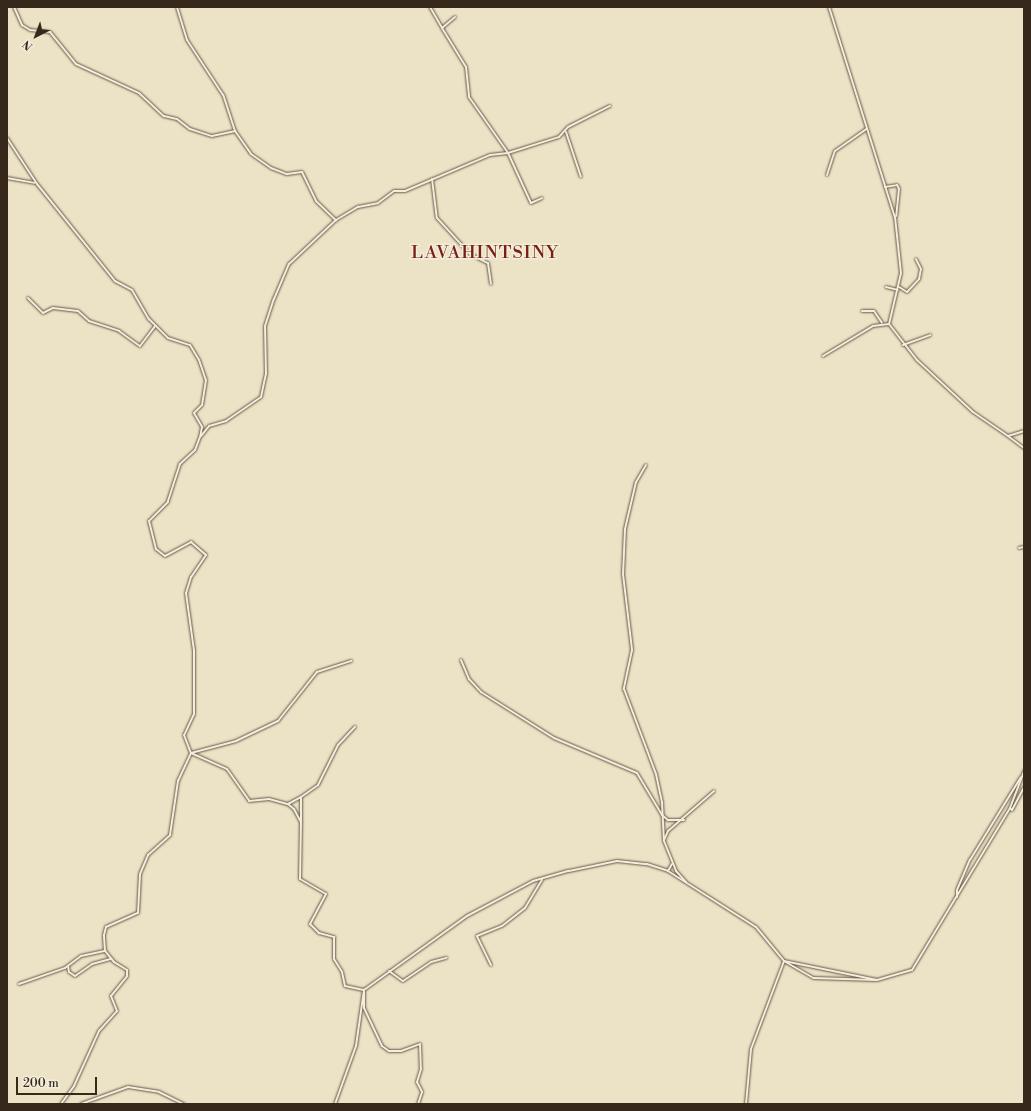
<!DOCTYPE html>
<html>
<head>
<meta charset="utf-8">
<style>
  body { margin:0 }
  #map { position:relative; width:1031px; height:1111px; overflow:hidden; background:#ece3c7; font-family:"Libre Bodoni",serif }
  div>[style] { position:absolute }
  .roads { filter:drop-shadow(0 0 1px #645846) drop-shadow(0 0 1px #645846) }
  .minor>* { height:2px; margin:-1px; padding:0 1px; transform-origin:1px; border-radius:1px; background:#f3eddb }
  span { translate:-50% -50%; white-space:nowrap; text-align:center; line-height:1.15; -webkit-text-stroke:3px #f3eddb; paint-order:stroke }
  .quarter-label { font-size:18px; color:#7a1f14; letter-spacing:1px }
  .frame { position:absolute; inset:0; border:8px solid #36291b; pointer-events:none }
  .north { position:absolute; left:16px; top:16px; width:40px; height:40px; -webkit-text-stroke:3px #f3eddb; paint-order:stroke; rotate:222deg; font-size:11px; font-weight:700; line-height:16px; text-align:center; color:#36291b }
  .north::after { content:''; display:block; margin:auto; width:14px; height:18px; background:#36291b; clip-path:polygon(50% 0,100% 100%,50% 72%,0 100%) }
  .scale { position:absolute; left:16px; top:1077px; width:81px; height:18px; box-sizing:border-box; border:2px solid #36291b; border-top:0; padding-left:5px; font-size:12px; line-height:14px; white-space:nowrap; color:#36291b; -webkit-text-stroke:3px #f3eddb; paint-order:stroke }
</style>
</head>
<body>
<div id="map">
  <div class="roads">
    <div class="minor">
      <i style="left:14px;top:7px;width:20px;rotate:66deg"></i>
      <i style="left:22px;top:25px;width:9px;rotate:32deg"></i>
      <i style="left:30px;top:30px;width:20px;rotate:6deg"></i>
      <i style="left:50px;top:32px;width:41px;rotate:50.9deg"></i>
      <i style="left:76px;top:64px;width:69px;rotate:24.7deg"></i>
      <i style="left:139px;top:93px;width:34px;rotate:43deg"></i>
      <i style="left:164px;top:116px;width:13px;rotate:13deg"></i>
      <i style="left:177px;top:119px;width:16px;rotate:38deg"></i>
      <i style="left:190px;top:129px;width:23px;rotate:18deg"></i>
      <i style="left:212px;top:136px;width:24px;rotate:-12deg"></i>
      <i style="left:235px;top:131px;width:38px;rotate:-108deg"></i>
      <i style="left:223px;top:95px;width:66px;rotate:-123.2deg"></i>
      <i style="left:187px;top:40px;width:34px;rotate:-107deg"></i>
      <i style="left:430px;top:7px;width:24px;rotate:60deg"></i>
      <i style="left:829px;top:7px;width:220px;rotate:72.6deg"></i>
      <i style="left:895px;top:217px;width:56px;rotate:83.9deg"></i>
      <i style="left:901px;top:273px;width:52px;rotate:103.2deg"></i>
      <i style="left:889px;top:324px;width:46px;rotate:52.1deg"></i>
      <i style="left:917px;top:360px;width:76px;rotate:42.9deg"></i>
      <i style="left:973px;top:412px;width:42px;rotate:34.4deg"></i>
      <i style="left:1008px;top:436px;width:17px;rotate:-17deg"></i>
      <i style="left:455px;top:17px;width:17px;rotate:140deg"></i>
      <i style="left:442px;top:28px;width:46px;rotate:58.4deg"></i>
      <i style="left:466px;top:67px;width:30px;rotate:84deg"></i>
      <i style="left:469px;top:97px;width:68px;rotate:55.1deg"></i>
      <i style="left:508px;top:153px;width:55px;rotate:65.3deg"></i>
      <i style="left:531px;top:203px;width:12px;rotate:-24deg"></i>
      <i style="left:235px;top:131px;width:28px;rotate:55deg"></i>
      <i style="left:251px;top:154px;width:24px;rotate:35deg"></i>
      <i style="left:271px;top:168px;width:17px;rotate:21deg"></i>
      <i style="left:287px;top:174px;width:15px;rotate:-8deg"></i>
      <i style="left:302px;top:172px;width:32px;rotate:64deg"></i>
      <i style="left:316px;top:201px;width:28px;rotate:44deg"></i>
      <i style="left:336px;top:220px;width:26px;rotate:-31deg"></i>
      <i style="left:358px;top:207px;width:20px;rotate:-11deg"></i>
      <i style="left:378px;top:203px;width:20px;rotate:-37deg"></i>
      <i style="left:394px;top:191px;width:11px"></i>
      <i style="left:405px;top:191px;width:92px;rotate:-23deg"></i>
      <i style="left:490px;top:155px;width:18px;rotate:-6deg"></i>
      <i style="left:508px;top:153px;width:53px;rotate:-17.4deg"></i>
      <i style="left:559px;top:137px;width:13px;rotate:-48deg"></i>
      <i style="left:568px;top:127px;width:47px;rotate:-26.6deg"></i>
      <i style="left:566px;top:132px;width:47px;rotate:71.6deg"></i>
      <i style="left:7px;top:138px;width:55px;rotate:56.9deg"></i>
      <i style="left:37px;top:184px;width:124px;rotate:51.2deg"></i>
      <i style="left:115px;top:281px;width:19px;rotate:28deg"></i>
      <i style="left:132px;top:290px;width:34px;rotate:60deg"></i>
      <i style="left:149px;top:319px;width:27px;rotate:45deg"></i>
      <i style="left:168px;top:338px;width:23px;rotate:18deg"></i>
      <i style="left:190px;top:345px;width:17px;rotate:59deg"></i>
      <i style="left:199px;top:360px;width:21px;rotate:71deg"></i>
      <i style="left:206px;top:380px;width:25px;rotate:99deg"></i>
      <i style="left:202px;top:405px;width:11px;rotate:135deg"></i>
      <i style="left:194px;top:413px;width:16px;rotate:60deg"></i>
      <i style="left:202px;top:427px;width:10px;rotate:101deg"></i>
      <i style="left:200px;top:437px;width:14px;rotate:111deg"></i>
      <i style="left:195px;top:450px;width:21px;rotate:137deg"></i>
      <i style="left:180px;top:464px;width:40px;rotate:108deg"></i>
      <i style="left:168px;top:502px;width:27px;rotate:135deg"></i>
      <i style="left:149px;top:521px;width:29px;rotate:76deg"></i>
      <i style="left:156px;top:549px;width:11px;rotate:38deg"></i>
      <i style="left:165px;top:556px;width:30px;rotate:-28deg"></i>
      <i style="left:191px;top:542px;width:20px;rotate:41deg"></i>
      <i style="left:206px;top:555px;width:27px;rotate:124deg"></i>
      <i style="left:191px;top:577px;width:17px;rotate:107deg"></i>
      <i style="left:186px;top:593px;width:59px;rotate:82.1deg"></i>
      <i style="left:194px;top:651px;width:63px;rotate:90deg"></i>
      <i style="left:194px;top:714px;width:23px;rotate:115deg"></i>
      <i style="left:184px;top:735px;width:19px;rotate:69deg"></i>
      <i style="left:191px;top:753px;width:39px;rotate:24deg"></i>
      <i style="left:227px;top:769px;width:39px;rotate:55deg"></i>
      <i style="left:249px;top:801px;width:20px;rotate:-6deg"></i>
      <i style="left:269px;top:799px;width:20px;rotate:15deg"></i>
      <i style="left:288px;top:804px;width:8px;rotate:40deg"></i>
      <i style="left:294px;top:809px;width:15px;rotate:62deg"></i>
      <i style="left:301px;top:822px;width:57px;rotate:91deg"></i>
      <i style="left:300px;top:879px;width:30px;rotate:30deg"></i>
      <i style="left:326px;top:894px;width:34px;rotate:118deg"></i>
      <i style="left:310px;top:924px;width:13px;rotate:45deg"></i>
      <i style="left:319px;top:933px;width:16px;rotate:15deg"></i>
      <i style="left:334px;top:937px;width:22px;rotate:90deg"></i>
      <i style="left:334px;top:959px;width:15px;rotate:58deg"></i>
      <i style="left:342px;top:972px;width:14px;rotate:78deg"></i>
      <i style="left:345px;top:986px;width:19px;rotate:12deg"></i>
      <i style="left:827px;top:175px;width:25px;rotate:-72deg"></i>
      <i style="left:835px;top:151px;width:39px;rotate:-35deg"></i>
      <i style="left:7px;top:178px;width:28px;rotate:10deg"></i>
      <i style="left:432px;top:179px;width:39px;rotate:83deg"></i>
      <i style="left:437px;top:218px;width:49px;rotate:47.5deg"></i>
      <i style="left:470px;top:254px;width:20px;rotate:27deg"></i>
      <i style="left:488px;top:263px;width:21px;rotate:82deg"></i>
      <i style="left:885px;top:187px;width:12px;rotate:-9deg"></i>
      <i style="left:897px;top:185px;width:4px;rotate:63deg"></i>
      <i style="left:899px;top:189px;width:27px;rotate:96deg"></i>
      <i style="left:886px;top:287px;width:12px;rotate:14deg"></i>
      <i style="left:899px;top:287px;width:9px;rotate:32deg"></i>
      <i style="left:907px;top:292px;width:18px;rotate:-47deg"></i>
      <i style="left:919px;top:279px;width:10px;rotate:-79deg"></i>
      <i style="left:921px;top:269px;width:11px;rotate:-117deg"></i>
      <i style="left:28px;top:298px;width:21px;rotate:45deg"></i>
      <i style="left:43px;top:313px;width:11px;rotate:-27deg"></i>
      <i style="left:53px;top:308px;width:25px;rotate:7deg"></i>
      <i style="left:78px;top:311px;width:15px;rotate:42deg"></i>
      <i style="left:89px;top:321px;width:32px;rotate:18deg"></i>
      <i style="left:119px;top:331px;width:26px;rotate:36deg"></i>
      <i style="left:140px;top:346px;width:25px;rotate:-53deg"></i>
      <i style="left:862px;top:311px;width:12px"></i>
      <i style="left:874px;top:311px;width:14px;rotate:56deg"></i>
      <i style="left:903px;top:345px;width:29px;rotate:-20deg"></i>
      <i style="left:823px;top:356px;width:58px;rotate:-31deg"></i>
      <i style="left:873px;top:326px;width:16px;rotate:-7deg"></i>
      <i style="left:201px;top:436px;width:13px;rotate:-51deg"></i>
      <i style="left:209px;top:426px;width:18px;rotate:-16deg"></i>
      <i style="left:226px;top:421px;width:42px;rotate:-34.4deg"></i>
      <i style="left:261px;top:397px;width:24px;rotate:-78deg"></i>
      <i style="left:266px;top:374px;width:48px;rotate:-91.2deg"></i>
      <i style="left:265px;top:326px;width:28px;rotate:-72deg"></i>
      <i style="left:274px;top:299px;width:38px;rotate:-67deg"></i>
      <i style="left:289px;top:264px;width:64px;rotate:-43.1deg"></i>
      <i style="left:1008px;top:436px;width:20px;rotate:37deg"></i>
      <i style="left:646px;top:465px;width:20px;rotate:120deg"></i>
      <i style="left:636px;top:482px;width:48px;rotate:103.2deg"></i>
      <i style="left:625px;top:529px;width:45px;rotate:92.5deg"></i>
      <i style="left:623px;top:574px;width:77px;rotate:83.2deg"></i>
      <i style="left:632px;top:650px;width:40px;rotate:102deg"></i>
      <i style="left:624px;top:689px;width:91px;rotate:69.4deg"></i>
      <i style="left:656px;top:774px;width:30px;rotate:78deg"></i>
      <i style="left:662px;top:803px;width:38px;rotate:87deg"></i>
      <i style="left:664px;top:841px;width:32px;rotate:68deg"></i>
      <i style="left:676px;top:871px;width:15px;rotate:48deg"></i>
      <i style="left:1019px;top:548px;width:5px;rotate:-11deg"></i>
      <i style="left:461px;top:660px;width:21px;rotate:67deg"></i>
      <i style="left:469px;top:679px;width:18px;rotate:47deg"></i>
      <i style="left:481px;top:692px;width:86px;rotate:32.2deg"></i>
      <i style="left:554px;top:738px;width:90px;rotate:22.9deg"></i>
      <i style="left:637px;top:773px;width:49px;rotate:59.2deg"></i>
      <i style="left:662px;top:815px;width:8px;rotate:40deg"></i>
      <i style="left:668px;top:820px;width:16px"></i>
      <i style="left:288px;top:804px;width:15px;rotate:-28deg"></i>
      <i style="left:1010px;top:808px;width:3px;rotate:45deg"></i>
      <i style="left:1012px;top:810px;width:26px;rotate:-62deg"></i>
      <i style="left:301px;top:821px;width:24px;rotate:-90deg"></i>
      <i style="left:301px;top:797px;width:21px;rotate:-35deg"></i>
      <i style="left:318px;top:785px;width:45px;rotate:-63.4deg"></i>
      <i style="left:338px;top:745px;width:25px;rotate:-47deg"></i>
      <i style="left:664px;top:840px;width:10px;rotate:-66deg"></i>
      <i style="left:668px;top:831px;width:61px;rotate:-41deg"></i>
      <i style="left:668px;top:871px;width:8px;rotate:-60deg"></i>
      <i style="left:957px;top:897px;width:7px;rotate:-90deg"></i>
      <i style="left:957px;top:890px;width:33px;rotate:-67deg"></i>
      <i style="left:970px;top:860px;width:97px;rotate:-58.4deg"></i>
      <i style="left:491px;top:965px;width:32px;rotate:-116deg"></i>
      <i style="left:477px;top:936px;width:27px;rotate:-22deg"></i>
      <i style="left:502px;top:926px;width:29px;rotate:-38deg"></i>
      <i style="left:525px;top:908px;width:33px;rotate:-59deg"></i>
      <i style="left:68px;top:966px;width:6px;rotate:81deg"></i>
      <i style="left:69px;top:972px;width:7px;rotate:34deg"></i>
      <i style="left:75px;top:976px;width:21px;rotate:-35deg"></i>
      <i style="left:92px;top:964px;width:20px;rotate:-15deg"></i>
      <i style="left:389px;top:971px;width:17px;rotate:36deg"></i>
      <i style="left:403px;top:981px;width:34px;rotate:-34deg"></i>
      <i style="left:431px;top:962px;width:16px;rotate:-15deg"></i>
      <i style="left:19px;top:984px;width:49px;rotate:-19.2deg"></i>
      <i style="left:65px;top:968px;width:20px;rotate:-37deg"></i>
      <i style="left:81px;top:956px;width:25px;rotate:-12deg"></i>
      <i style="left:364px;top:992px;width:16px;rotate:90deg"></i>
      <i style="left:364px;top:1008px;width:42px;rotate:64.7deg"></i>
      <i style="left:382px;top:1046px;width:9px;rotate:36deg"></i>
      <i style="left:389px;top:1051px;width:12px"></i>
      <i style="left:401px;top:1051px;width:20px;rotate:-20deg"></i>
      <i style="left:420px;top:1044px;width:25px;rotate:88deg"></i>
      <i style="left:421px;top:1069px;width:14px;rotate:107deg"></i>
      <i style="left:417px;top:1082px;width:11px;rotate:63deg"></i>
      <i style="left:422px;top:1092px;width:13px;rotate:108deg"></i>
      <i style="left:61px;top:1104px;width:22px;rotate:-54deg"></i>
      <i style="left:74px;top:1086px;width:60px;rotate:-65.6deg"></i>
      <i style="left:99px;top:1031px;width:27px;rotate:-48deg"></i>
      <i style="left:117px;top:1011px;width:16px;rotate:-112deg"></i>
      <i style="left:111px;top:996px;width:26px;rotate:-51deg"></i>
      <i style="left:127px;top:976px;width:6px;rotate:-90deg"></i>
      <i style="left:127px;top:970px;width:15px;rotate:-148deg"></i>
      <i style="left:114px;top:962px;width:14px;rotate:-129deg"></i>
      <i style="left:105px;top:951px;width:16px;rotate:-94deg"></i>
      <i style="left:104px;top:935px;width:8px;rotate:-76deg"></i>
      <i style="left:106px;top:927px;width:35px;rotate:-24deg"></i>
      <i style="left:138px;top:913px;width:39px;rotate:-87deg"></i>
      <i style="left:140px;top:874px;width:21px;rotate:-67deg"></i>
      <i style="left:148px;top:855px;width:30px;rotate:-42deg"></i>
      <i style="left:170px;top:835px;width:55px;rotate:-81.6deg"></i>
      <i style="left:178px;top:781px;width:31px;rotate:-65deg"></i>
      <i style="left:191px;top:753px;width:47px;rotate:-14.9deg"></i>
      <i style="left:236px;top:741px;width:47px;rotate:-25.5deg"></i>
      <i style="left:278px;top:721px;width:63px;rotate:-51.5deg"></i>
      <i style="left:317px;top:672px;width:36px;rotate:-18deg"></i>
      <i style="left:81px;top:1104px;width:50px;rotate:-19.9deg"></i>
      <i style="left:128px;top:1087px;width:31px;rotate:9deg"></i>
      <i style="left:159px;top:1092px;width:28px;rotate:26deg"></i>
      <i style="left:335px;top:1104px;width:62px;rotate:-70.1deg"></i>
      <i style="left:356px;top:1046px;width:57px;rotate:-81.9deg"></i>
      <i style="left:364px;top:990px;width:127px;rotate:-35.7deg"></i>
      <i style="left:467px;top:916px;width:75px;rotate:-27.9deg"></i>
      <i style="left:533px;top:881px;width:37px;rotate:-16deg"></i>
      <i style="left:569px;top:871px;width:49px;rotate:-11.8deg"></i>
      <i style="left:617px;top:861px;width:30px;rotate:6deg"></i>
      <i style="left:647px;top:864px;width:22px;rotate:18deg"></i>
      <i style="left:668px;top:871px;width:104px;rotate:32.5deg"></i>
      <i style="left:756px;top:927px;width:44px;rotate:50.5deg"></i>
      <i style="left:784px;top:961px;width:95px;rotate:11.5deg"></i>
      <i style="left:877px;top:980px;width:36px;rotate:-16deg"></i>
      <i style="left:912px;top:970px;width:189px;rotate:-58.8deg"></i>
      <i style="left:1010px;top:808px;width:40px;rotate:-69deg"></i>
      <i style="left:746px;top:1104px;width:55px;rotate:-84.8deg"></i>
      <i style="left:751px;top:1049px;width:94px;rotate:-69.4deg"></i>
      <i style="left:784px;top:961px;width:34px;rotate:30deg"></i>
      <i style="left:814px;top:978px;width:62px;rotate:1.8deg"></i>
    </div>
  </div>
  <div class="quarter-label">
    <span style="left:485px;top:253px">LAVAHINTSINY</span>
  </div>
  <div class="frame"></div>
  <div class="north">N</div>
  <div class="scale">200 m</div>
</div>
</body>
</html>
